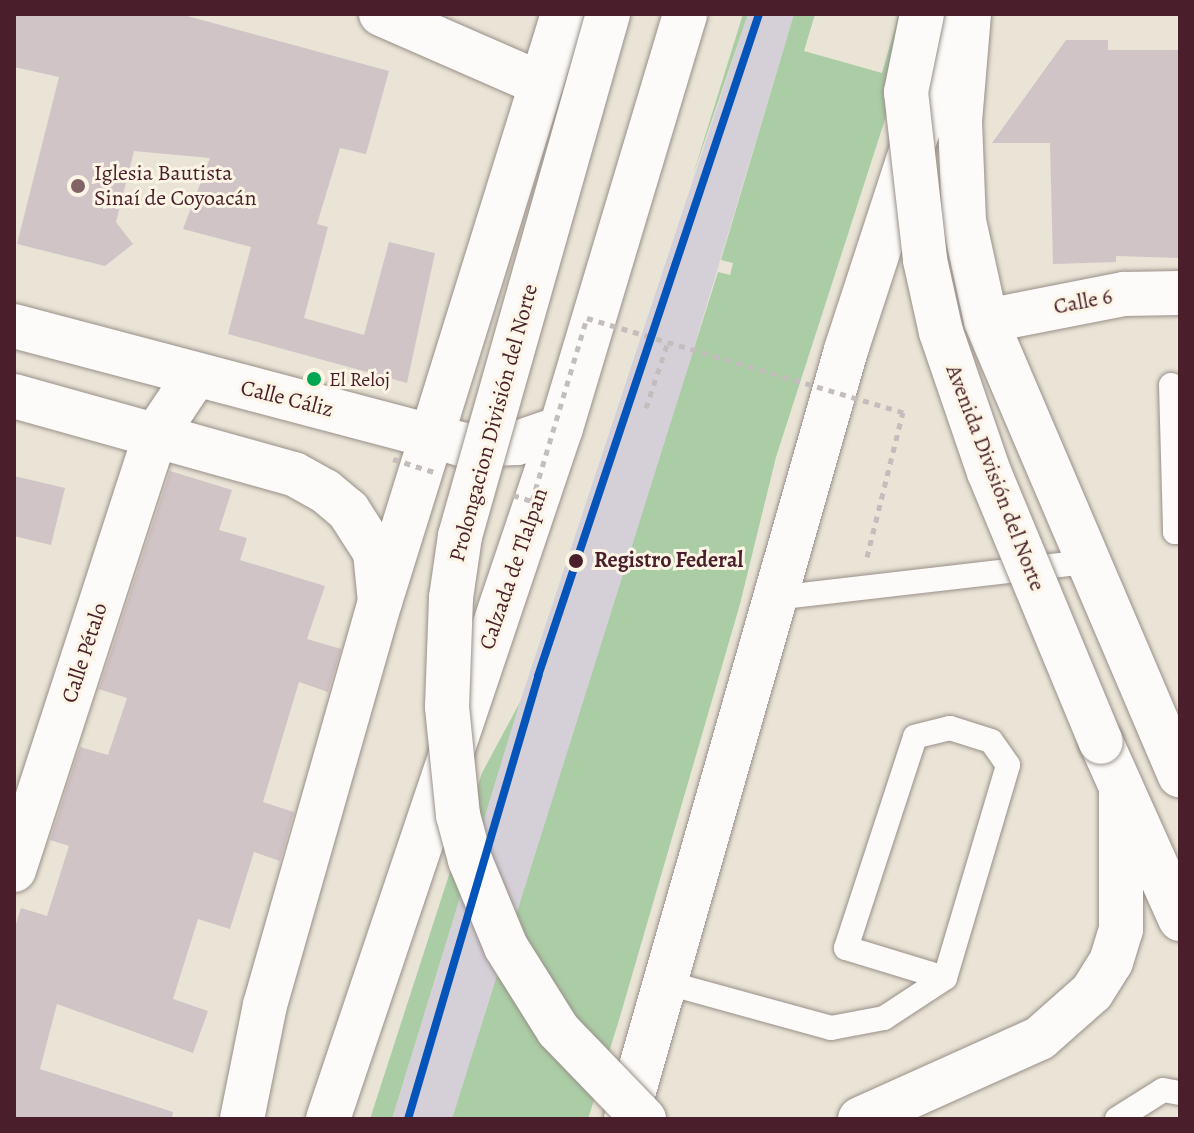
<!DOCTYPE html>
<html>
<head>
<meta charset="utf-8">
<style>
  body { margin:0 }
  #map { position:relative; width:1194px; height:1133px; overflow:hidden; background:#e9e4d5; font-family:Alegreya,serif }
  div>[style] { position:absolute }
  .industrial>* { inset:0; background:#d5d0d8 }
  .forest>* { inset:0; background:#aacda5 }
  .building>* { inset:0; background:#d1c4c6 }
  .path>* { height:5px; margin-top:-2.5px; transform-origin:0; background:repeating-linear-gradient(90deg,#c3bdbc 0 6px,transparent 0 12px) }
  .roads { filter:drop-shadow(0 0 2px #998f89) drop-shadow(0 0 2px #998f89) }
  .service>* { height:24px; margin:-12px; padding:0 12px; transform-origin:12px; border-radius:12px; background:#fcfbf9 }
  .minor>* { height:44px; margin:-22px; padding:0 22px; transform-origin:22px; border-radius:22px; background:#fcfbf9 }
  .tertiary>* { height:44px; margin:-22px; padding:0 22px; transform-origin:22px; border-radius:22px; background:#fcfbf9 }
  .secondary>* { height:44px; margin:-22px; padding:0 22px; transform-origin:22px; border-radius:22px; background:#fcfbf9 }
  .trunk>* { height:44px; margin:-22px; padding:0 22px; transform-origin:22px; border-radius:22px; background:#fcfbf9 }
  .path-bridge>* { height:5px; margin-top:-2.5px; transform-origin:0; background:repeating-linear-gradient(90deg,#c3bdbc 0 6px,transparent 0 12px) }
  .bridges { filter:drop-shadow(0 0 2px #998f89) drop-shadow(0 0 2px #998f89) }
  .secondary-bridge>* { height:44px; margin:-22px; padding:0 22px; transform-origin:22px; border-radius:22px; background:#fcfbf9 }
  .rail-1>* { height:8px; margin:-4px; padding:0 4px; transform-origin:4px; border-radius:4px; background:#0554ba }
  .dots>* { width:22px; height:22px; translate:-50% -50%; box-sizing:border-box; border:4px solid #fcf5e5; border-radius:50% }
  span { translate:-50% -50%; white-space:nowrap; text-align:center; line-height:1.15; -webkit-text-stroke:6px #fcf5e5; paint-order:stroke }
  .bus-label { font-size:20px; color:#4a1f2b }
  .left { translate:0 -50%; text-align:left }
  .poi-label { font-size:22px; color:#4a1f2b }
  .street-label { font-size:22px; color:#4a1f2b }
  .stop-label { font-size:22px; color:#4a1f2b; font-weight:700 }
  .frame { position:absolute; inset:0; border:16px solid #4a1f2b; pointer-events:none }
</style>
</head>
<body>
<div id="map">
  <div class="industrial">
    <i style="clip-path:polygon(748px 14px,794px 14px,585px 711px,452px 1119px,392px 1119px,520px 702px)"></i>
  </div>
  <div class="forest">
    <i style="clip-path:polygon(743px 14px,748px 14px,692px 178px)"></i>
    <i style="clip-path:polygon(794px 14px,815px 14px,804px 51px,882px 73px,899px 14px,919px 14px,776px 457px,740px 604px,619px 1020px,588px 1119px,452px 1119px,718px 272px,730px 275px,733px 263px,721px 260px)"></i>
    <i style="clip-path:polygon(520px 702px,392px 1119px,370px 1119px,482px 773px)"></i>
  </div>
  <div class="building">
    <i style="clip-path:polygon(14px 14px,180px 14px,389px 71px,366px 154px,340px 148px,317px 224px,328px 227px,304px 318px,364px 335px,389px 242px,435px 253px,407px 383px,228px 334px,251px 247px,183px 229px,210px 158px,134px 151px,116px 222px,133px 244px,105px 266px,17px 244px,59px 77px,14px 67px)"></i>
    <i style="clip-path:polygon(1066px 40px,1108px 40px,1108px 50px,1180px 50px,1180px 258px,1116px 256px,1116px 262px,1053px 264px,1050px 143px,992px 143px)"></i>
    <i style="clip-path:polygon(170px 471px,232px 490px,219px 530px,247px 538px,240px 560px,325px 586px,307px 639px,341px 649px,328px 692px,299px 682px,263px 802px,294px 812px,280px 861px,254px 852px,230px 929px,198px 919px,173px 999px,208px 1011px,193px 1053px,57px 1004px,40px 1069px,173px 1112px,172px 1119px,14px 1119px,14px 930px,21px 908px,47px 916px,69px 846px,50px 840px,80px 747px,108px 755px,127px 698px,99px 689px)"></i>
    <i style="clip-path:polygon(14px 476px,65px 488px,51px 545px,14px 536px)"></i>
  </div>
  <div class="path">
    <i style="left:646px;top:408px;width:70px;rotate:-71.6deg"></i>
    <i style="left:867px;top:557px;width:149px;rotate:-76.1deg"></i>
  </div>
  <div class="roads">
    <div class="service">
      <i style="left:1171px;top:385px;width:147px;rotate:88.4deg"></i>
      <i style="left:1175px;top:532px;width:5px"></i>
      <i style="left:775px;top:598px;width:314px;rotate:-6.6deg"></i>
      <i style="left:664px;top:982px;width:173px;rotate:15.4deg"></i>
      <i style="left:831px;top:1028px;width:54px;rotate:-10.7deg"></i>
      <i style="left:884px;top:1018px;width:73px;rotate:-33.3deg"></i>
      <i style="left:945px;top:978px;width:222px;rotate:-73.5deg"></i>
      <i style="left:1008px;top:765px;width:29px;rotate:-125deg"></i>
      <i style="left:991px;top:741px;width:43px;rotate:-162.4deg"></i>
      <i style="left:950px;top:728px;width:36px;rotate:166deg"></i>
      <i style="left:915px;top:737px;width:222px;rotate:108.1deg"></i>
      <i style="left:846px;top:948px;width:103px;rotate:16.9deg"></i>
      <i style="left:1117px;top:1119px;width:54px;rotate:-32.2deg"></i>
      <i style="left:1163px;top:1090px;width:17px;rotate:10deg"></i>
    </div>
    <div class="minor">
      <i style="left:381px;top:14px;width:175px;rotate:23.6deg"></i>
      <i style="left:986px;top:321px;width:141px;rotate:-11.1deg"></i>
      <i style="left:1124px;top:294px;width:56px;rotate:-1deg"></i>
      <i style="left:14px;top:326px;width:465px;rotate:14.8deg"></i>
      <i style="left:463px;top:445px;width:54px;rotate:-2.1deg"></i>
      <i style="left:517px;top:443px;width:46px;rotate:-18.8deg"></i>
      <i style="left:14px;top:396px;width:291px;rotate:15.6deg"></i>
      <i style="left:294px;top:474px;width:35px;rotate:29deg"></i>
      <i style="left:325px;top:491px;width:30px;rotate:40deg"></i>
      <i style="left:348px;top:510px;width:50px;rotate:57.3deg"></i>
      <i style="left:375px;top:552px;width:50px;rotate:84.3deg"></i>
      <i style="left:14px;top:870px;width:456px;rotate:-72deg"></i>
      <i style="left:155px;top:436px;width:72px;rotate:-56.3deg"></i>
    </div>
    <div class="tertiary">
      <i style="left:242px;top:1119px;width:116px;rotate:-78.6deg"></i>
      <i style="left:265px;top:1005px;width:419px;rotate:-74.1deg"></i>
      <i style="left:380px;top:602px;width:616px;rotate:-72.71deg"></i>
    </div>
    <div class="secondary">
      <i style="left:969px;top:14px;width:108px;rotate:94.8deg"></i>
      <i style="left:960px;top:122px;width:99px;rotate:87.7deg"></i>
      <i style="left:964px;top:221px;width:102px;rotate:77.6deg"></i>
      <i style="left:986px;top:321px;width:494px;rotate:66.9deg"></i>
      <i style="left:1101px;top:742px;width:194px;rotate:65.9deg"></i>
    </div>
    <div class="trunk">
      <i style="left:328px;top:1119px;width:729px;rotate:-71.37deg"></i>
      <i style="left:561px;top:428px;width:432px;rotate:-73.3deg"></i>
      <i style="left:626px;top:1119px;width:800px;rotate:-74.03deg"></i>
      <i style="left:846px;top:350px;width:354px;rotate:-71.9deg"></i>
      <i style="left:860px;top:1119px;width:197px;rotate:-24.2deg"></i>
      <i style="left:1040px;top:1038px;width:69px;rotate:-41.5deg"></i>
      <i style="left:1092px;top:992px;width:36px;rotate:-58deg"></i>
      <i style="left:1111px;top:962px;width:34px;rotate:-73deg"></i>
      <i style="left:1121px;top:930px;width:143px;rotate:-90deg"></i>
    </div>
  </div>
  <div class="path-bridge">
    <i style="left:393px;top:459px;width:43px;rotate:17.6deg"></i>
    <i style="left:513px;top:495px;width:20px;rotate:18deg"></i>
    <i style="left:532px;top:501px;width:191px;rotate:-73.3deg"></i>
    <i style="left:587px;top:318px;width:330px;rotate:16.6deg"></i>
  </div>
  <div class="bridges">
    <div class="secondary-bridge">
      <i style="left:608px;top:14px;width:543px;rotate:105.83deg"></i>
      <i style="left:460px;top:536px;width:63px;rotate:98.3deg"></i>
      <i style="left:451px;top:598px;width:109px;rotate:92.1deg"></i>
      <i style="left:447px;top:707px;width:109px;rotate:84.2deg"></i>
      <i style="left:458px;top:815px;width:47px;rotate:75.1deg"></i>
      <i style="left:470px;top:860px;width:94px;rotate:67.5deg"></i>
      <i style="left:506px;top:947px;width:98px;rotate:57.9deg"></i>
      <i style="left:558px;top:1030px;width:124px;rotate:46deg"></i>
      <i style="left:922px;top:14px;width:80px;rotate:101.6deg"></i>
      <i style="left:906px;top:92px;width:169px;rotate:83.5deg"></i>
      <i style="left:925px;top:260px;width:74px;rotate:77.5deg"></i>
      <i style="left:941px;top:332px;width:148px;rotate:71.1deg"></i>
      <i style="left:989px;top:472px;width:292px;rotate:67.5deg"></i>
    </div>
  </div>
  <div class="rail-1">
    <i style="left:408px;top:1119px;width:462px;rotate:-73.6deg"></i>
    <i style="left:538px;top:676px;width:698px;rotate:-71.54deg"></i>
  </div>
  <div class="dots">
    <i style="left:78px;top:186px;background:#826466"></i>
    <i style="left:314px;top:379px;background:#00a651"></i>
    <i style="left:576px;top:561px;background:#4a1f2b"></i>
  </div>
  <div class="bus-label">
    <span class="left" style="left:329px;top:379px">El Reloj</span>
  </div>
  <div class="poi-label">
    <span class="left" style="left:94px;top:186px">Iglesia Bautista<br>Sinaí de Coyoacán</span>
  </div>
  <div class="street-label">
    <span style="left:1083px;top:302px;rotate:-11deg">Calle 6</span>
    <span style="left:287px;top:399px;rotate:14deg">Calle Cáliz</span>
    <span style="left:494px;top:423px;rotate:-75deg">Prolongacion División del Norte</span>
    <span style="left:995px;top:478px;rotate:69deg">Avenida División del Norte</span>
    <span style="left:514px;top:569px;rotate:-71deg">Calzada de Tlalpan</span>
    <span style="left:85px;top:653px;rotate:-72deg">Calle Pétalo</span>
  </div>
  <div class="stop-label">
    <span class="left" style="left:594px;top:561px">Registro Federal</span>
  </div>
  <div class="frame"></div>
</div>
</body>
</html>
